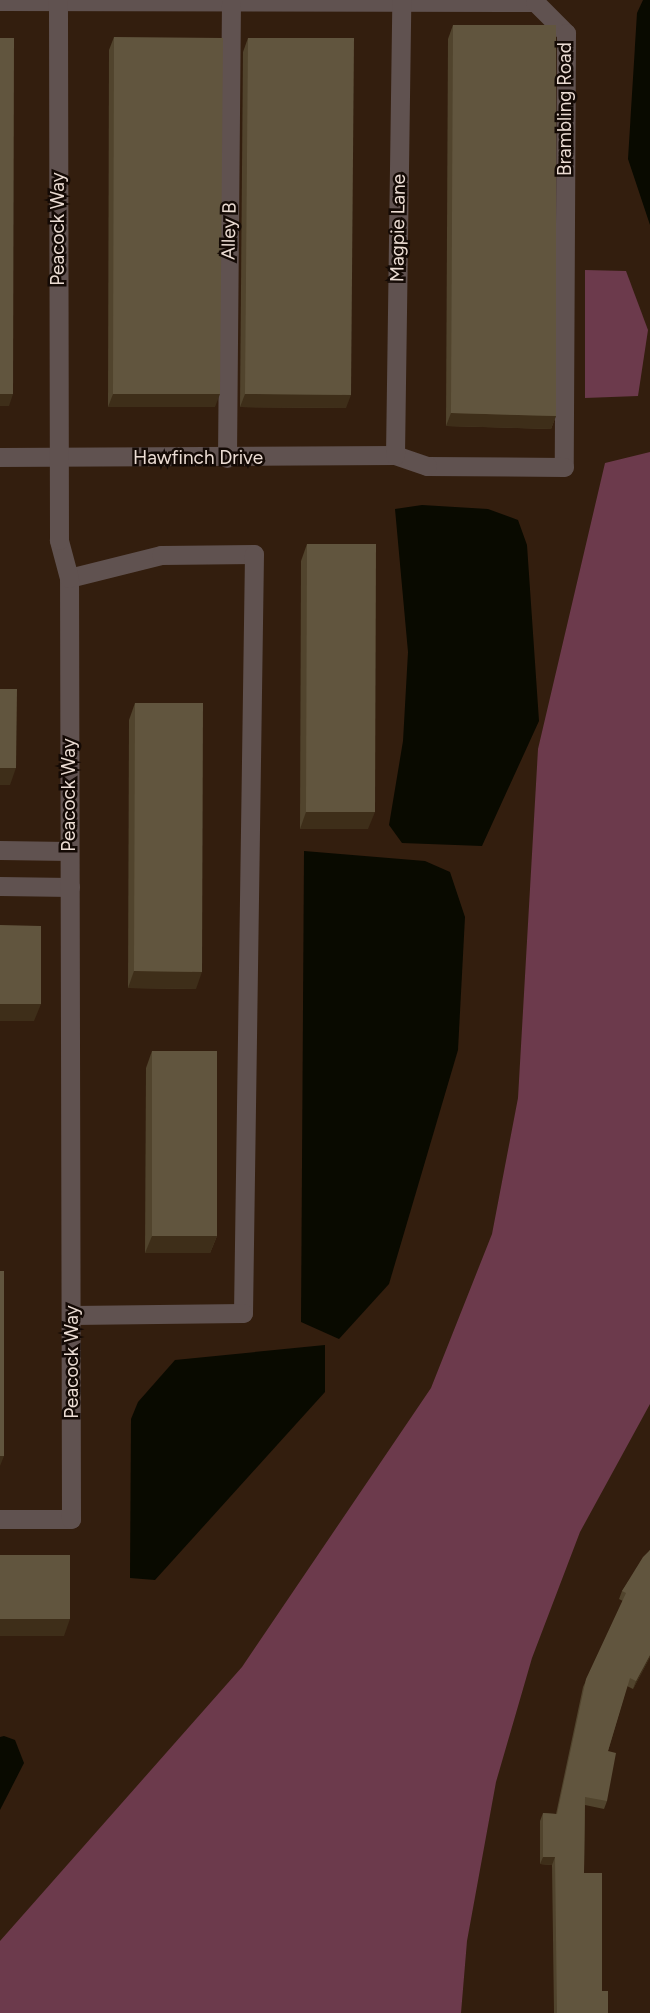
<!DOCTYPE html>
<html>
<head>
<meta charset="utf-8">
<style>
  body { margin:0 }
  #map { position:relative; width:650px; height:2013px; overflow:hidden; background:#331e0e; font-family:Figtree,sans-serif }
  div>[style] { position:absolute }
  .green>* { inset:0; background:#6c3a4c }
  .water>* { inset:0; background:#090a00 }
  .minor>* { height:19px; margin:-9.5px; padding:0 9.5px; transform-origin:9.5px; border-radius:9.5px; background:#605250 }
  .wall>* { inset:0; background:#51442d }
  .shaded-wall>* { inset:0; background:#3e2e19 }
  .building>* { inset:0; background:#61553e }
  span { translate:-50% -50%; white-space:nowrap; text-align:center; line-height:1.15; -webkit-text-stroke:5px #140a05; paint-order:stroke }
  .street-label { font-size:19px; color:#ebdcd3 }
</style>
</head>
<body>
<div id="map">
  <div class="green">
    <i style="clip-path:polygon(585px 270px,626px 271px,648px 330px,638px 396px,585px 398px)"></i>
    <i style="clip-path:polygon(650px 452px,650px 1404px,580px 1532px,532px 1658px,496px 1782px,467px 1941px,461px 2013px,0 2013px,0 1941px,242px 1667px,431px 1388px,492px 1234px,518px 1098px,538px 749px,605px 463px)"></i>
  </div>
  <div class="water">
    <i style="clip-path:polygon(643px 0,650px 0,650px 225px,628px 159px,637px 13px)"></i>
    <i style="clip-path:polygon(422px 505px,488px 509px,518px 520px,527px 545px,539px 721px,482px 846px,402px 843px,389px 825px,403px 741px,408px 652px,395px 509px)"></i>
    <i style="clip-path:polygon(304px 851px,425px 861px,450px 872px,465px 917px,458px 1050px,389px 1284px,339px 1339px,301px 1322px)"></i>
    <i style="clip-path:polygon(325px 1345px,325px 1392px,155px 1580px,130px 1578px,131px 1419px,138px 1402px,175px 1360px)"></i>
    <i style="clip-path:polygon(4px 1736px,15px 1740px,24px 1763px,0 1810px,0 1737px)"></i>
  </div>
  <div class="minor">
    <i style="left:0;top:1px;width:535px;rotate:0.11deg"></i>
    <i style="left:535px;top:2px;width:44px;rotate:45deg"></i>
    <i style="left:566px;top:33px;width:434px;rotate:90.3deg"></i>
    <i style="left:564px;top:467px;width:137px;rotate:-179.6deg"></i>
    <i style="left:427px;top:466px;width:34px;rotate:-161deg"></i>
    <i style="left:395px;top:455px;width:395px;rotate:179.7deg"></i>
    <i style="left:395px;top:455px;width:455px;rotate:-89.2deg"></i>
    <i style="left:227px;top:458px;width:454px;rotate:-89.5deg"></i>
    <i style="left:69px;top:578px;width:95px;rotate:-14deg"></i>
    <i style="left:161px;top:555px;width:93px;rotate:-0.6deg"></i>
    <i style="left:254px;top:554px;width:759px;rotate:90.83deg"></i>
    <i style="left:243px;top:1313px;width:170px;rotate:179.3deg"></i>
    <i style="left:0;top:850px;width:69px;rotate:0.8deg"></i>
    <i style="left:0;top:886px;width:70px;rotate:0.8deg"></i>
    <i style="left:0;top:1519px;width:71px"></i>
    <i style="left:71px;top:1519px;width:941px;rotate:-90.12deg"></i>
    <i style="left:69px;top:578px;width:39px;rotate:-105deg"></i>
    <i style="left:59px;top:540px;width:539px;rotate:-90.11deg"></i>
  </div>
  <div class="wall">
    <i style="clip-path:polygon(453px 25px,556px 416px,551px 429px,446px 426px,448px 39px)"></i>
    <i style="clip-path:polygon(114px 37px,215px 407px,108px 407px,109px 50px)"></i>
    <i style="clip-path:polygon(248px 38px,346px 408px,240px 407px,243px 52px)"></i>
    <i style="clip-path:polygon(307px 544px,368px 829px,300px 829px,301px 561px)"></i>
    <i style="clip-path:polygon(135px 703px,196px 989px,128px 988px,129px 720px)"></i>
    <i style="clip-path:polygon(152px 1051px,217px 1236px,210px 1253px,145px 1253px,146px 1068px)"></i>
    <i style="clip-path:polygon(650px 1550px,650px 1657px,633px 1689px,627px 1686px,608px 1751px,607px 1801px,604px 1809px,585px 1805px,584px 1873px,602px 1991px,608px 2013px,554px 2013px,552px 1865px,540px 1864px,540px 1821px,543px 1813px,556px 1814px,583px 1687px,623px 1601px,619px 1599px,622px 1591px)"></i>
  </div>
  <div class="shaded-wall">
    <i style="clip-path:polygon(0 394px,13px 394px,9px 406px,0 406px)"></i>
    <i style="clip-path:polygon(113px 394px,220px 394px,215px 407px,108px 407px)"></i>
    <i style="clip-path:polygon(245px 394px,351px 395px,346px 408px,240px 407px)"></i>
    <i style="clip-path:polygon(451px 413px,556px 416px,551px 429px,446px 426px)"></i>
    <i style="clip-path:polygon(0 768px,16px 768px,10px 785px,0 785px)"></i>
    <i style="clip-path:polygon(306px 812px,375px 812px,368px 829px,300px 829px)"></i>
    <i style="clip-path:polygon(134px 971px,202px 972px,196px 989px,128px 988px)"></i>
    <i style="clip-path:polygon(0 1004px,41px 1004px,34px 1021px,0 1021px)"></i>
    <i style="clip-path:polygon(152px 1236px,217px 1236px,210px 1253px,145px 1253px)"></i>
    <i style="clip-path:polygon(0 1456px,4px 1456px,0 1466px)"></i>
    <i style="clip-path:polygon(0 1619px,70px 1619px,64px 1636px,0 1636px)"></i>
    <i style="clip-path:polygon(650px 1655px,650px 1657px,633px 1689px,636px 1681px)"></i>
    <i style="clip-path:polygon(543px 1857px,555px 1857px,552px 1865px,540px 1864px)"></i>
  </div>
  <div class="building">
    <i style="clip-path:polygon(453px 25px,556px 25px,556px 416px,451px 413px)"></i>
    <i style="clip-path:polygon(114px 37px,223px 38px,220px 394px,113px 394px)"></i>
    <i style="clip-path:polygon(0 38px,14px 38px,13px 394px,0 394px)"></i>
    <i style="clip-path:polygon(248px 38px,354px 38px,351px 395px,245px 394px)"></i>
    <i style="clip-path:polygon(307px 544px,376px 544px,375px 812px,306px 812px)"></i>
    <i style="clip-path:polygon(0 689px,17px 689px,16px 768px,0 768px)"></i>
    <i style="clip-path:polygon(135px 703px,203px 703px,202px 972px,134px 971px)"></i>
    <i style="clip-path:polygon(0 925px,41px 926px,41px 1004px,0 1004px)"></i>
    <i style="clip-path:polygon(152px 1051px,217px 1051px,217px 1236px,152px 1236px)"></i>
    <i style="clip-path:polygon(0 1271px,4px 1271px,4px 1456px,0 1456px)"></i>
    <i style="clip-path:polygon(650px 1550px,650px 1655px,636px 1681px,630px 1678px,608px 1751px,616px 1753px,607px 1801px,585px 1797px,584px 1873px,602px 1873px,602px 1991px,608px 1991px,608px 2013px,557px 2013px,555px 1857px,543px 1857px,543px 1813px,557px 1814px,586px 1679px,626px 1593px,622px 1591px,643px 1557px)"></i>
    <i style="clip-path:polygon(0 1555px,70px 1555px,70px 1619px,0 1619px)"></i>
  </div>
  <div class="street-label">
    <span style="left:565px;top:109px;rotate:-90deg">Brambling Road</span>
    <span style="left:398px;top:228px;rotate:-89deg">Magpie Lane</span>
    <span style="left:58px;top:229px;rotate:-90deg">Peacock Way</span>
    <span style="left:229px;top:231px;rotate:-89deg">Alley B</span>
    <span style="left:198px;top:458px">Hawfinch Drive</span>
    <span style="left:69px;top:795px;rotate:-90deg">Peacock Way</span>
    <span style="left:72px;top:1362px;rotate:-90deg">Peacock Way</span>
  </div>
</div>
</body>
</html>
